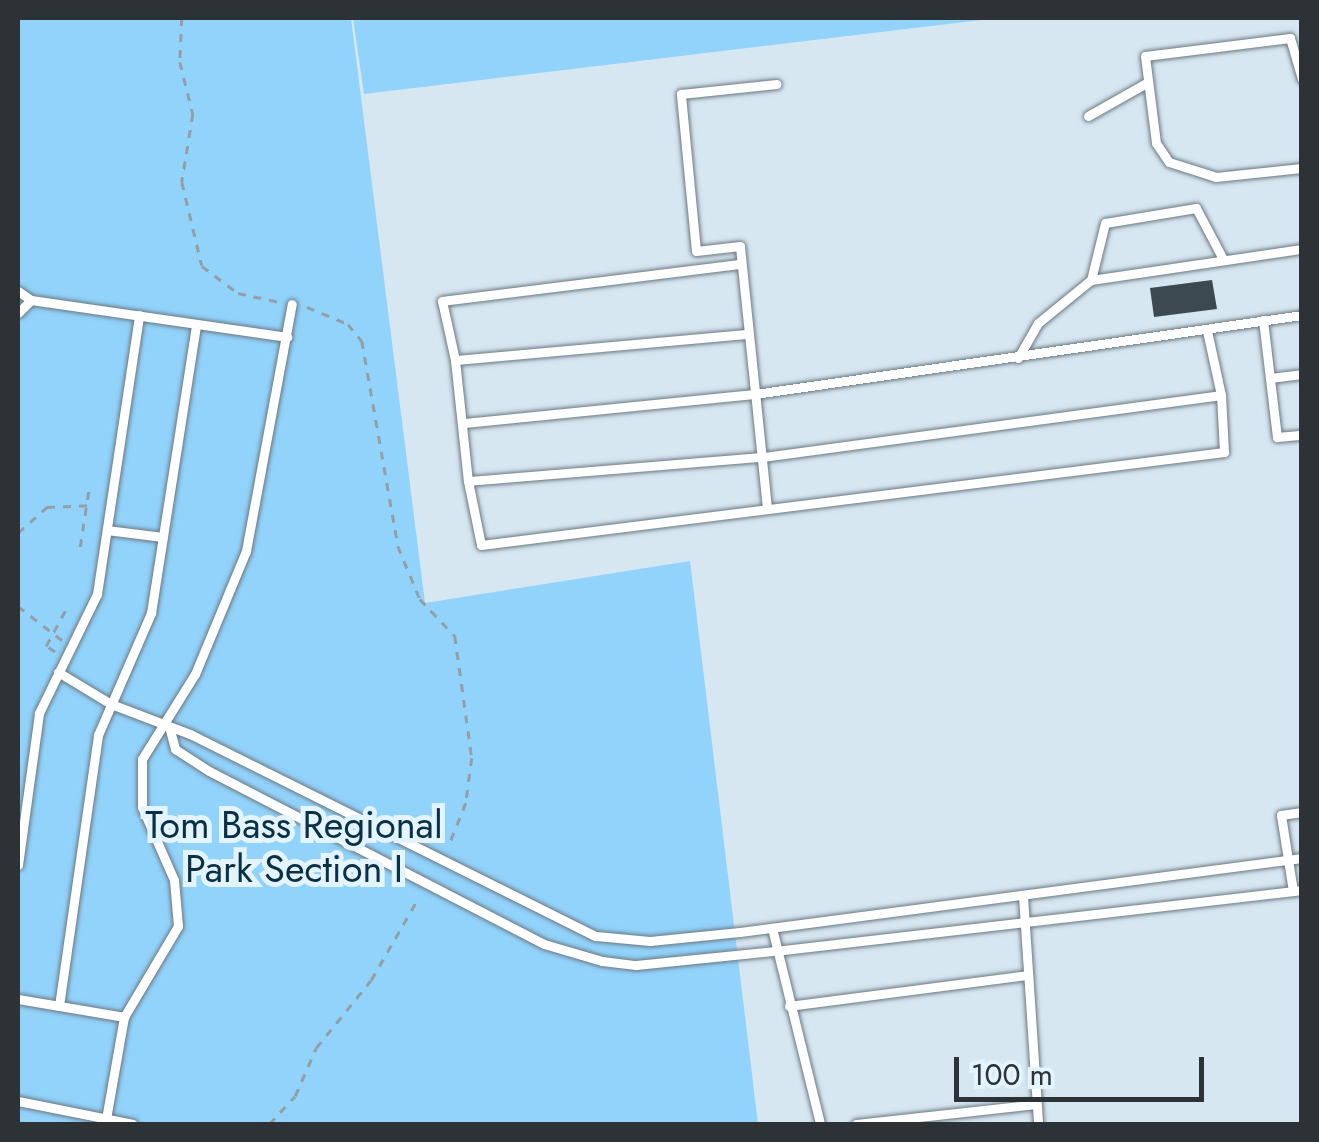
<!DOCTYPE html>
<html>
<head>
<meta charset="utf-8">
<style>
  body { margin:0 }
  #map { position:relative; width:1319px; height:1142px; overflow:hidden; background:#d7e7f1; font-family:Jost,sans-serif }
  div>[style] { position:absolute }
  .green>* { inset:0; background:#92d3fb }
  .building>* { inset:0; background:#3c4951 }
  .path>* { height:2.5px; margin-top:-1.25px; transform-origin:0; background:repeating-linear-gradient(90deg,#939fa7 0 8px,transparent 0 16px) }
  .roads { filter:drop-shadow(0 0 2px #6b7881) drop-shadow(0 0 2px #6b7881) }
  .service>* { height:9px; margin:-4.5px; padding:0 4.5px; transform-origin:4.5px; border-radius:4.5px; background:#fff }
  span { translate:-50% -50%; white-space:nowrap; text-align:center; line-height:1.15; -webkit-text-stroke:10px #e4f4fe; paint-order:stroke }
  .park-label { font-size:38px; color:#093044 }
  .frame { position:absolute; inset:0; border:20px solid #2c3236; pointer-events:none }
  .scale { position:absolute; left:954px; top:1057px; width:250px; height:45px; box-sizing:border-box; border:5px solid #2c3236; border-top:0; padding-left:12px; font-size:30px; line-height:35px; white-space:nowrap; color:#2c3236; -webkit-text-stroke:8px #e4f4fe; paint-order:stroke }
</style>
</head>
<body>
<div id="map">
  <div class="green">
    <i style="clip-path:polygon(18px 18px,351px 18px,425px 603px,690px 561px,758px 1124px,18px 1124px)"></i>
    <i style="clip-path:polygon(353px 18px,998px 18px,364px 94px)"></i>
  </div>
  <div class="building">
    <i style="clip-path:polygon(1212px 280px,1217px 309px,1154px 317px,1150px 288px)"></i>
  </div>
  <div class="path">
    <i style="left:182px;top:18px;width:44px;rotate:92.6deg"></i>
    <i style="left:180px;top:62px;width:54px;rotate:76deg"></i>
    <i style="left:193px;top:114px;width:69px;rotate:99.2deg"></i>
    <i style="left:182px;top:182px;width:86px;rotate:76.6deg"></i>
    <i style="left:202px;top:266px;width:45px;rotate:36.9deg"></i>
    <i style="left:238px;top:293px;width:43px;rotate:12.1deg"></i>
    <i style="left:307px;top:307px;width:44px;rotate:22.5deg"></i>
    <i style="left:348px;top:324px;width:22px;rotate:51deg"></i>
    <i style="left:362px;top:341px;width:208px;rotate:80deg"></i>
    <i style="left:398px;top:546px;width:57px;rotate:67.5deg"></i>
    <i style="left:420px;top:599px;width:51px;rotate:46.6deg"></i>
    <i style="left:455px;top:636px;width:123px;rotate:82.1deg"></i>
    <i style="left:472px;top:758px;width:45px;rotate:97.6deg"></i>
    <i style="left:466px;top:803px;width:48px;rotate:111.8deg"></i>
    <i style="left:18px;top:533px;width:39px;rotate:-42deg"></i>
    <i style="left:47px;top:507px;width:48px;rotate:-2.4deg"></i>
    <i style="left:80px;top:547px;width:60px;rotate:-81.3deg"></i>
    <i style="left:18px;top:606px;width:56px;rotate:37.7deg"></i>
    <i style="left:55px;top:652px;width:11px;rotate:-146deg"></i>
    <i style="left:46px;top:646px;width:42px;rotate:-61.6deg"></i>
    <i style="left:269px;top:1124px;width:38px;rotate:-47deg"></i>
    <i style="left:295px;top:1096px;width:52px;rotate:-66.4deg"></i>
    <i style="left:316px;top:1048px;width:87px;rotate:-51deg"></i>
    <i style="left:371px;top:980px;width:96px;rotate:-60deg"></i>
  </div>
  <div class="roads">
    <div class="service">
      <i style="left:1302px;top:79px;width:43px;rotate:-106.3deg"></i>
      <i style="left:1290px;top:38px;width:146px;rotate:172.9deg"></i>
      <i style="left:1145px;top:56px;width:88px;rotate:82.8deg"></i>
      <i style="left:1156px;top:143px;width:23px;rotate:56deg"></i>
      <i style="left:1169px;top:162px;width:49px;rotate:17.7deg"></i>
      <i style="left:1216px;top:177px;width:86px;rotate:-6deg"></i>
      <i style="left:1088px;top:116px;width:69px;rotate:-29.5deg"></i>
      <i style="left:1223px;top:259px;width:58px;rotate:-117.9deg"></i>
      <i style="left:1196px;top:208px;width:92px;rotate:170.6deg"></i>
      <i style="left:1105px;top:223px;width:59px;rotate:103.8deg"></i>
      <i style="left:1091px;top:280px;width:213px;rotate:-8.4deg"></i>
      <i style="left:18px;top:291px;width:16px;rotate:35deg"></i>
      <i style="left:31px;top:300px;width:18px;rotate:135deg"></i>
      <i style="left:31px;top:300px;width:259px;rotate:8.2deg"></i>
      <i style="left:1263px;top:320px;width:118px;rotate:83.2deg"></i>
      <i style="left:1277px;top:437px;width:25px;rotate:-5deg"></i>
      <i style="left:747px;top:334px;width:293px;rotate:174.9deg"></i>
      <i style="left:455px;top:360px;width:122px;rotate:83.9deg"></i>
      <i style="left:468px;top:481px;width:296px;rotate:-4.7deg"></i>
      <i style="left:763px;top:457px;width:462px;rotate:-7.7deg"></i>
      <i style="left:1221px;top:395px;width:66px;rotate:-102.3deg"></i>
      <i style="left:1018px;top:358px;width:40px;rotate:-60.3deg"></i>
      <i style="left:1038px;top:323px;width:68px;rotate:-39.1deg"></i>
      <i style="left:455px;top:360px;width:60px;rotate:-102.4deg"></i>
      <i style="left:442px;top:301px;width:301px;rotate:-7.1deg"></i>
      <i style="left:1270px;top:378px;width:32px;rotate:-7deg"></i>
      <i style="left:464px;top:423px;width:292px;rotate:-5.7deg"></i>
      <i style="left:755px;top:394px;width:553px;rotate:-8.22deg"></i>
      <i style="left:468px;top:481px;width:65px;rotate:78.5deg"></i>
      <i style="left:481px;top:545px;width:749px;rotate:-7.13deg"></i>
      <i style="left:1224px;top:452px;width:57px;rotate:-93deg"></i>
      <i style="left:767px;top:508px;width:263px;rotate:-95.9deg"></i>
      <i style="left:740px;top:246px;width:44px;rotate:173.5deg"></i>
      <i style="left:696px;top:251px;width:158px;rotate:-95.5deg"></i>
      <i style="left:681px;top:94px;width:96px;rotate:-6deg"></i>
      <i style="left:107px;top:530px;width:56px;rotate:7.1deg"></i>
      <i style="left:58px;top:672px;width:62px;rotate:31.1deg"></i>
      <i style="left:111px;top:704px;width:85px;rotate:20.8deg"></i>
      <i style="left:190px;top:734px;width:453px;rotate:26.5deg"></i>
      <i style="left:596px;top:936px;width:54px;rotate:5.3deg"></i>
      <i style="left:650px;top:941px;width:90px;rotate:-5.7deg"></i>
      <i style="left:740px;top:932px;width:567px;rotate:-7.5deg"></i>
      <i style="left:170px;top:730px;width:20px;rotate:75deg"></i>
      <i style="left:175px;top:749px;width:40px;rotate:32.9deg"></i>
      <i style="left:209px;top:771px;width:377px;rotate:27.3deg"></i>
      <i style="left:544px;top:944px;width:60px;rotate:16.3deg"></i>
      <i style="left:602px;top:961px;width:34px;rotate:7deg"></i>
      <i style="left:636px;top:965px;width:140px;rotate:-5.8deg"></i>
      <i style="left:775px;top:951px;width:531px;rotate:-6.6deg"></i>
      <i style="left:18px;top:865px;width:153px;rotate:-82.1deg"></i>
      <i style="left:39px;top:713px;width:132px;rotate:-64deg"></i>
      <i style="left:97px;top:594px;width:282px;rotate:-81.4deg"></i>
      <i style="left:1293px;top:891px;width:77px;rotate:-99deg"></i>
      <i style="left:1281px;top:815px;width:21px;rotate:-8deg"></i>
      <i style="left:1023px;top:896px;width:228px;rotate:86.2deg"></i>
      <i style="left:772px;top:928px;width:202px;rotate:76.2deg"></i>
      <i style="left:18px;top:999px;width:108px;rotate:9.6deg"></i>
      <i style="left:59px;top:1006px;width:274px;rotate:-81.8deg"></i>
      <i style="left:98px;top:735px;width:133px;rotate:-66.5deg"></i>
      <i style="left:151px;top:613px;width:292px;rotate:-81.1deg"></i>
      <i style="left:789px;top:1006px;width:241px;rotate:-7.4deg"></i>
      <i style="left:18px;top:1101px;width:117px;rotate:11.3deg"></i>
      <i style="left:106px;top:1119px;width:104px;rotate:-80deg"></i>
      <i style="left:124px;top:1017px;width:106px;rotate:-59.3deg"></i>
      <i style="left:178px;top:926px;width:46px;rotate:-95deg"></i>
      <i style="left:174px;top:880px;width:80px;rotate:-113.7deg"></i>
      <i style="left:142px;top:807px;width:48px;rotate:-90deg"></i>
      <i style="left:142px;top:759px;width:100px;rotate:-58.1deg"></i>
      <i style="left:195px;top:674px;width:133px;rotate:-67.5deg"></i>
      <i style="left:246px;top:551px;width:251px;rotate:-79.5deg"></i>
      <i style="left:856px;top:1124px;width:181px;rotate:-6.3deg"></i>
    </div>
  </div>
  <div class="park-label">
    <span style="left:294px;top:847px">Tom Bass Regional<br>Park Section I</span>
  </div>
  <div class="frame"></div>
  <div class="scale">100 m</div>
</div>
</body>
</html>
